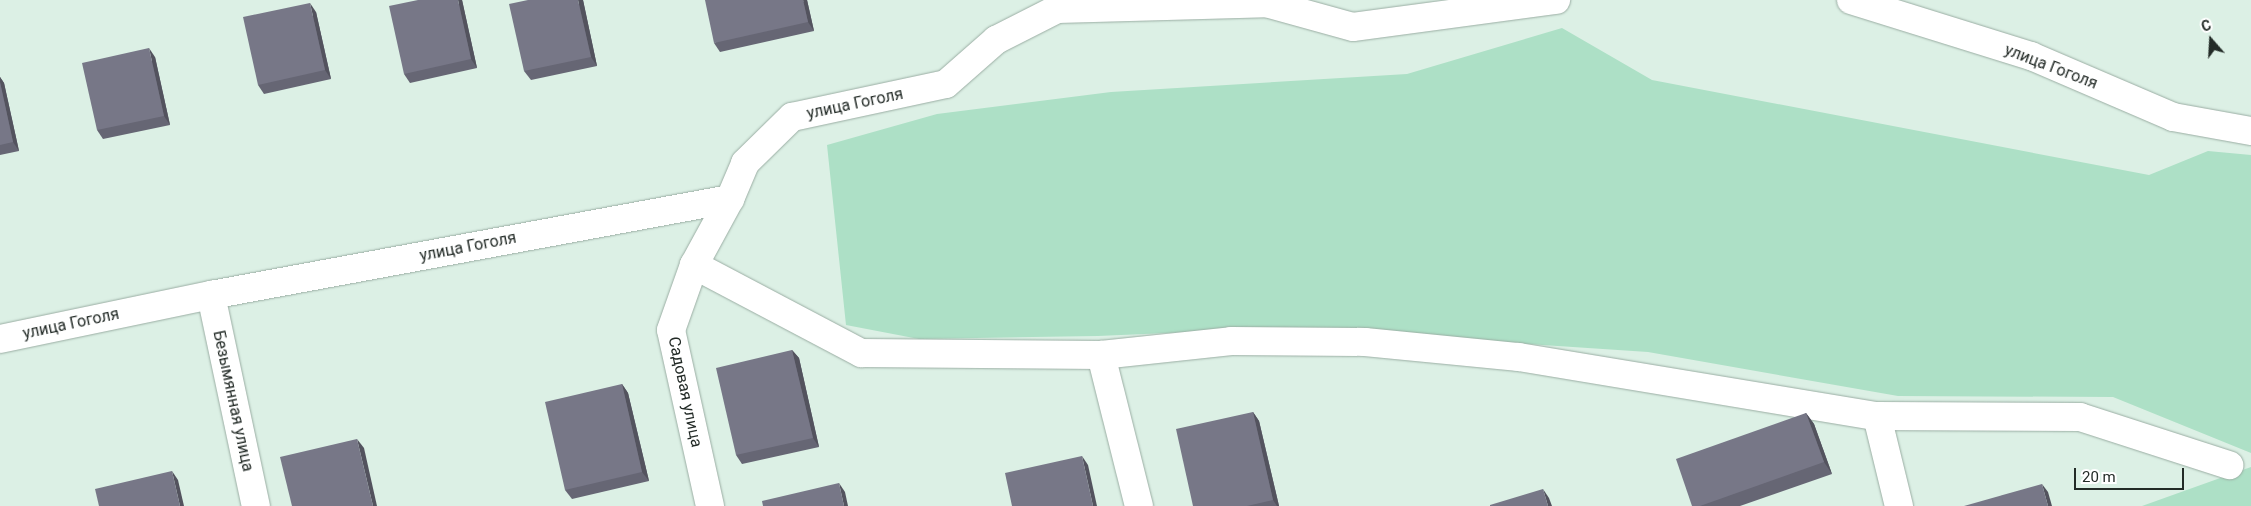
<!DOCTYPE html>
<html>
<head>
<meta charset="utf-8">
<style>
  body { margin:0 }
  #map { position:relative; width:2251px; height:506px; overflow:hidden; background:#dcf0e5; font-family:Roboto,sans-serif }
  div>[style] { position:absolute }
  .green>* { inset:0; background:#ade0c6 }
  .roads { filter:drop-shadow(0 0 1px #9aada3) drop-shadow(0 0 1px #9aada3) }
  .minor>* { height:28px; margin:-14px; padding:0 14px; transform-origin:14px; border-radius:14px; background:#fff }
  .wall>* { inset:0; background:#666674 }
  .shaded-wall>* { inset:0; background:#53535e }
  .building>* { inset:0; background:#777787 }
  span { translate:-50% -50%; white-space:nowrap; text-align:center; line-height:1.15; -webkit-text-stroke:5px #fff; paint-order:stroke }
  .street-label { font-size:16px; color:#232b27 }
  .north { position:absolute; left:2186px; top:15px; width:50px; height:50px; -webkit-text-stroke:4px #fff; paint-order:stroke; rotate:341deg; font-size:14px; font-weight:700; line-height:20px; text-align:center; color:#232b27 }
  .north::after { content:''; display:block; margin:auto; width:18px; height:22px; background:#232b27; clip-path:polygon(50% 0,100% 100%,50% 72%,0 100%) }
  .scale { position:absolute; left:2074px; top:468px; width:110px; height:22px; box-sizing:border-box; border:2px solid #232b27; border-top:0; padding-left:6px; font-size:15px; line-height:18px; white-space:nowrap; color:#232b27; -webkit-text-stroke:4px #fff; paint-order:stroke }
</style>
</head>
<body>
<div id="map">
  <div class="green">
    <i style="clip-path:polygon(1562px 28px,1652px 80px,2149px 175px,2208px 151px,2251px 155px,2251px 453px,2113px 397px,1898px 396px,1648px 352px,1284px 328px,1098px 336px,919px 339px,846px 325px,827px 145px,937px 114px,1111px 92px,1407px 74px)"></i>
    <i style="clip-path:polygon(2251px 467px,2251px 506px,2142px 506px)"></i>
  </div>
  <div class="roads">
    <div class="minor">
      <i style="left:1851px;top:0;width:189px;rotate:17.3deg"></i>
      <i style="left:2031px;top:56px;width:155px;rotate:23.2deg"></i>
      <i style="left:2173px;top:117px;width:79px;rotate:10.2deg"></i>
      <i style="left:694px;top:265px;width:189px;rotate:27.8deg"></i>
      <i style="left:861px;top:353px;width:240px;rotate:0.5deg"></i>
      <i style="left:1101px;top:355px;width:131px;rotate:-6.1deg"></i>
      <i style="left:1231px;top:341px;width:134px;rotate:0.4deg"></i>
      <i style="left:1365px;top:342px;width:155px;rotate:5.6deg"></i>
      <i style="left:1519px;top:357px;width:363px;rotate:9.4deg"></i>
      <i style="left:1877px;top:416px;width:203px;rotate:0.3deg"></i>
      <i style="left:2080px;top:417px;width:157px;rotate:17.9deg"></i>
      <i style="left:211px;top:295px;width:216px;rotate:78deg"></i>
      <i style="left:0;top:339px;width:216px;rotate:-11.8deg"></i>
      <i style="left:211px;top:295px;width:528px;rotate:-10.48deg"></i>
      <i style="left:730px;top:199px;width:39px;rotate:-67deg"></i>
      <i style="left:745px;top:163px;width:66px;rotate:-44.4deg"></i>
      <i style="left:792px;top:117px;width:157px;rotate:-12.1deg"></i>
      <i style="left:946px;top:84px;width:67px;rotate:-41.3deg"></i>
      <i style="left:996px;top:40px;width:68px;rotate:-26.9deg"></i>
      <i style="left:1057px;top:9px;width:209px;rotate:-1.6deg"></i>
      <i style="left:1266px;top:3px;width:90px;rotate:15.4deg"></i>
      <i style="left:1353px;top:27px;width:205px;rotate:-7.6deg"></i>
      <i style="left:1101px;top:355px;width:156px;rotate:75.9deg"></i>
      <i style="left:1877px;top:416px;width:93px;rotate:76.3deg"></i>
      <i style="left:710px;top:506px;width:180px;rotate:-102.5deg"></i>
      <i style="left:671px;top:330px;width:69px;rotate:-70.5deg"></i>
      <i style="left:694px;top:265px;width:75px;rotate:-61.4deg"></i>
    </div>
  </div>
  <div class="wall">
    <i style="clip-path:polygon(462px 0,477px 68px,410px 83px,404px 74px)"></i>
    <i style="clip-path:polygon(583px 0,597px 66px,531px 80px,524px 71px)"></i>
    <i style="clip-path:polygon(807px 0,814px 31px,720px 52px,714px 43px)"></i>
    <i style="clip-path:polygon(316px 12px,331px 79px,264px 94px,258px 85px)"></i>
    <i style="clip-path:polygon(155px 57px,170px 125px,103px 139px,97px 130px)"></i>
    <i style="clip-path:polygon(0 77px,4px 83px,19px 151px,0 155px)"></i>
    <i style="clip-path:polygon(792px 350px,799px 358px,819px 447px,742px 464px,736px 455px)"></i>
    <i style="clip-path:polygon(622px 384px,628px 393px,649px 481px,572px 499px,565px 490px)"></i>
    <i style="clip-path:polygon(1253px 412px,1259px 421px,1279px 506px,1193px 506px)"></i>
    <i style="clip-path:polygon(1806px 413px,1814px 424px,1832px 474px,1740px 506px,1692px 506px)"></i>
  </div>
  <div class="shaded-wall">
    <i style="clip-path:polygon(458px 0,462px 0,477px 68px,471px 59px)"></i>
    <i style="clip-path:polygon(578px 0,583px 0,597px 66px,591px 57px)"></i>
    <i style="clip-path:polygon(803px 0,807px 0,814px 31px,808px 22px)"></i>
    <i style="clip-path:polygon(310px 3px,316px 12px,331px 79px,325px 70px)"></i>
    <i style="clip-path:polygon(149px 48px,155px 57px,170px 125px,164px 116px)"></i>
    <i style="clip-path:polygon(0 77px,4px 83px,19px 151px,13px 142px,0 82px)"></i>
    <i style="clip-path:polygon(792px 350px,799px 358px,819px 447px,813px 438px)"></i>
    <i style="clip-path:polygon(622px 384px,628px 393px,649px 481px,642px 472px)"></i>
    <i style="clip-path:polygon(1253px 412px,1259px 421px,1279px 506px,1277px 506px,1273px 500px)"></i>
    <i style="clip-path:polygon(1806px 413px,1814px 424px,1832px 474px,1824px 462px)"></i>
    <i style="clip-path:polygon(357px 439px,364px 448px,377px 506px,373px 506px)"></i>
    <i style="clip-path:polygon(1082px 456px,1088px 465px,1097px 506px,1093px 506px)"></i>
    <i style="clip-path:polygon(172px 471px,178px 480px,184px 506px,180px 506px)"></i>
    <i style="clip-path:polygon(839px 483px,845px 492px,848px 506px,844px 506px)"></i>
    <i style="clip-path:polygon(2042px 484px,2048px 492px,2052px 506px,2048px 506px)"></i>
    <i style="clip-path:polygon(1543px 489px,1549px 498px,1552px 506px,1548px 506px)"></i>
  </div>
  <div class="building">
    <i style="clip-path:polygon(418px 0,458px 0,471px 59px,404px 74px,389px 6px)"></i>
    <i style="clip-path:polygon(528px 0,578px 0,591px 57px,524px 71px,509px 4px)"></i>
    <i style="clip-path:polygon(705px 0,803px 0,808px 22px,714px 43px)"></i>
    <i style="clip-path:polygon(310px 3px,325px 70px,258px 85px,243px 17px)"></i>
    <i style="clip-path:polygon(149px 48px,164px 116px,97px 130px,82px 63px)"></i>
    <i style="clip-path:polygon(0 82px,13px 142px,0 145px)"></i>
    <i style="clip-path:polygon(792px 350px,813px 438px,736px 455px,716px 368px)"></i>
    <i style="clip-path:polygon(622px 384px,642px 472px,565px 490px,545px 402px)"></i>
    <i style="clip-path:polygon(1253px 412px,1273px 500px,1247px 506px,1193px 506px,1176px 429px)"></i>
    <i style="clip-path:polygon(1806px 413px,1824px 462px,1700px 506px,1692px 506px,1676px 459px)"></i>
    <i style="clip-path:polygon(357px 439px,373px 506px,292px 506px,280px 457px)"></i>
    <i style="clip-path:polygon(1082px 456px,1093px 506px,1012px 506px,1005px 473px)"></i>
    <i style="clip-path:polygon(172px 471px,180px 506px,99px 506px,95px 489px)"></i>
    <i style="clip-path:polygon(839px 483px,844px 506px,763px 506px,762px 501px)"></i>
    <i style="clip-path:polygon(2042px 484px,2048px 506px,1964px 506px)"></i>
    <i style="clip-path:polygon(1543px 489px,1548px 506px,1490px 506px,1490px 505px)"></i>
  </div>
  <div class="street-label">
    <span style="left:2051px;top:67px;rotate:21deg">улица Гоголя</span>
    <span style="left:855px;top:104px;rotate:-12deg">улица Гоголя</span>
    <span style="left:468px;top:247px;rotate:-11deg">улица Гоголя</span>
    <span style="left:71px;top:324px;rotate:-12deg">улица Гоголя</span>
    <span style="left:685px;top:392px;rotate:78deg">Садовая улица</span>
    <span style="left:233px;top:401px;rotate:78deg">Безымянная улица</span>
  </div>
  <div class="north">С</div>
  <div class="scale">20 m</div>
</div>
</body>
</html>
